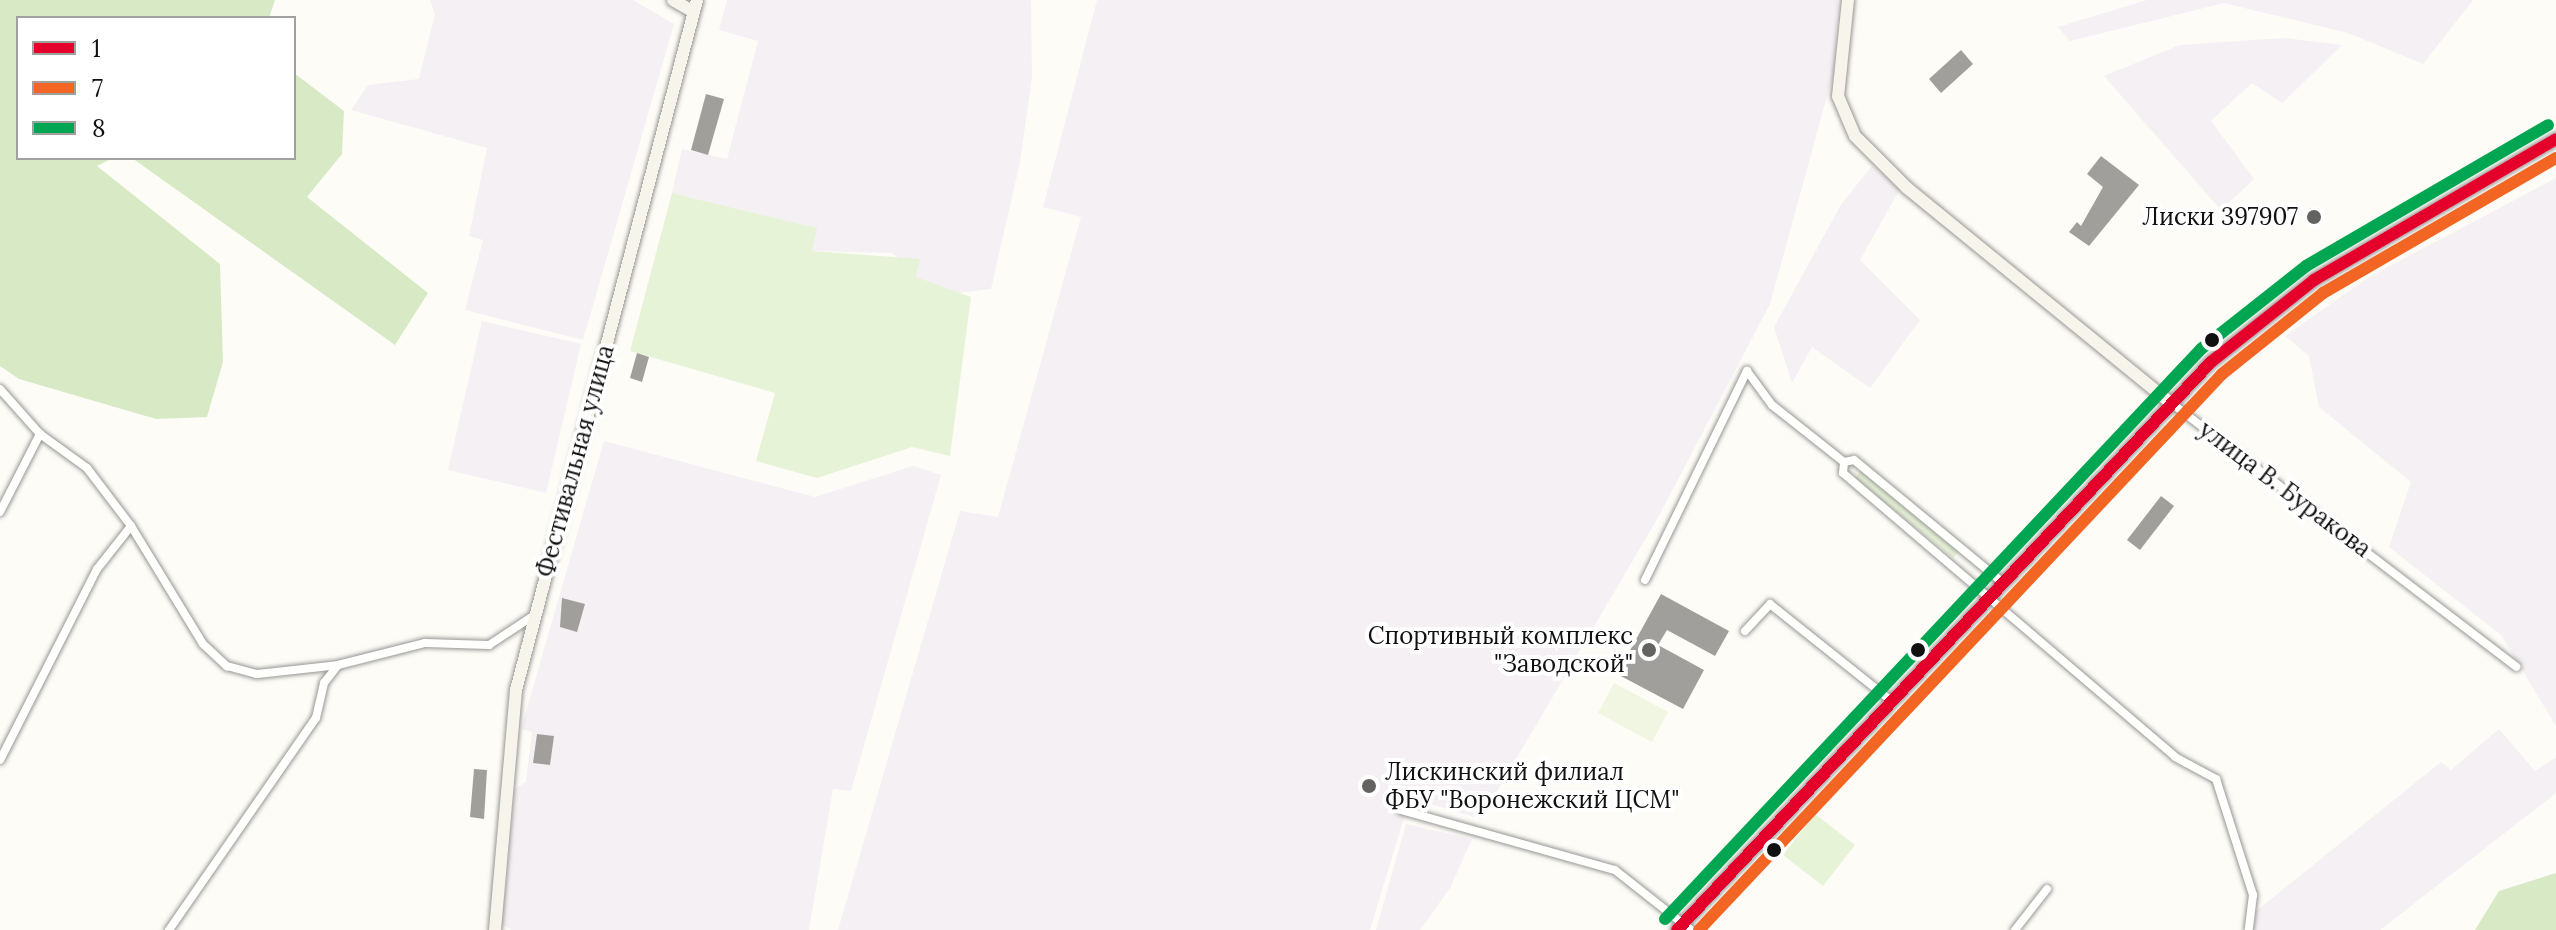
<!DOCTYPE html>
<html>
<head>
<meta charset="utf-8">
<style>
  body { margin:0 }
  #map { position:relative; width:2556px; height:930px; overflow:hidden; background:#fdfcf7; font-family:Lora,serif }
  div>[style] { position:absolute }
  .industrial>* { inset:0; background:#f5f0f3 }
  .green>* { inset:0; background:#e7f3d7 }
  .forest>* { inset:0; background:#d8eac5 }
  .pitch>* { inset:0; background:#f0f6e1 }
  .building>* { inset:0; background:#a19f9c }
  .roads { filter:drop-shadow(0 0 2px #979795) drop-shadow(0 0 2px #979795) }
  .street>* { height:8px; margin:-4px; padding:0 4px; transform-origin:4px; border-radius:4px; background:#fffffe }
  .secondary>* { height:12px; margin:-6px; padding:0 6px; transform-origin:6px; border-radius:6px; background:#f6f4eb }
  .bus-1>* { height:12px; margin:-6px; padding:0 6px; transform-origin:6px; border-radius:6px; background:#e4002b }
  .bus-2>* { height:12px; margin:-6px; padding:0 6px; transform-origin:6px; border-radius:6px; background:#f26522 }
  .bus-3>* { height:12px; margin:-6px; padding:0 6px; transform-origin:6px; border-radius:6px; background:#00a651 }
  .dots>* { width:22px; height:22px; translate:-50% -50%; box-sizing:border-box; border:4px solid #fff; border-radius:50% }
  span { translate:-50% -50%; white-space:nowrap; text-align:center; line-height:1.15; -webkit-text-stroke:8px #fff; paint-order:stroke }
  .poi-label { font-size:24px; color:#111 }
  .right { translate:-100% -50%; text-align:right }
  .left { translate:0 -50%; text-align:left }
  .street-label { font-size:24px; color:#111 }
  .legend { position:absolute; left:16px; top:16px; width:280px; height:144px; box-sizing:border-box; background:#fff; border:2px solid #a0a0a0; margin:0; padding:10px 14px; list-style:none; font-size:24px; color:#111 }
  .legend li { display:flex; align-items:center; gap:16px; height:40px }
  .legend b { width:40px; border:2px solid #a0a0a0 }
</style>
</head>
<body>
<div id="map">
  <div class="industrial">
    <i style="clip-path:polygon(430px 0,633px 0,674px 24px,583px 340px,465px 310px,483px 240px,469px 236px,487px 148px,351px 110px,368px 85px,419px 79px,435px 14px)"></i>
    <i style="clip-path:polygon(727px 0,1031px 0,1032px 76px,1020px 162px,991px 289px,958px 293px,915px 277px,918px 271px,892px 253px,812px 251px,816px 228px,672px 193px,682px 149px,727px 159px,758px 41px,719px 30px)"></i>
    <i style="clip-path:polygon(1097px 0,1838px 0,1834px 71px,1770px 304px,1660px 514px,1481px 819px,1410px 798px,1370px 930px,838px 930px,960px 511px,998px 517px,1081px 217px,1043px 207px)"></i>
    <i style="clip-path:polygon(2147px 0,2473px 0,2423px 64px,2348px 33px,2224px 3px,2070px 41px,2058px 27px)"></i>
    <i style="clip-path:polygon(2283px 38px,2342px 45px,2282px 103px,2252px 83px,2211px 121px,2254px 179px,2221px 210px,2104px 76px,2180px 45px)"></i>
    <i style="clip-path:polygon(1872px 166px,1900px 189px,1860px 260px,1920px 320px,1870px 388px,1812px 347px,1792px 383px,1774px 327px,1842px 203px)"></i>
    <i style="clip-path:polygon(2556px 178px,2556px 726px,2501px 635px,2389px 547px,2411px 482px,2319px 407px,2309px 356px,2285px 336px,2369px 277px)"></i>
    <i style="clip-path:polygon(482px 321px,581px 344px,546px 493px,448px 470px)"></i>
    <i style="clip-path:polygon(604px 441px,815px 497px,913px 466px,941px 475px,851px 791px,833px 789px,809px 930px,512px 930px,502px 925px,515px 789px,526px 782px,532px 732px,521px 729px)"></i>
    <i style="clip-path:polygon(2499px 729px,2535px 771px,2556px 757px,2556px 793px,2380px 930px,2253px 930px,2255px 912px,2441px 762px,2451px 770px)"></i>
    <i style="clip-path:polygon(1406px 824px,1472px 839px,1450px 888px,1420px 930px,1376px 930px)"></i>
  </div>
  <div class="green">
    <i style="clip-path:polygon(672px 193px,817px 228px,812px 251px,920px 259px,916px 277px,971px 297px,950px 456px,912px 447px,817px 478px,756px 461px,775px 393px,630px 351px)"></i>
    <i style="clip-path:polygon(1861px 470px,1959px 551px,1953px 558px,1855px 478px)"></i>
    <i style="clip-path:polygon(1815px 814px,1855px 845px,1823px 886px,1783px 855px)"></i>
  </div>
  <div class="forest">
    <i style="clip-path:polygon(0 0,275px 0,269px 18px,18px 18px,18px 158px,113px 158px,97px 166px,220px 264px,223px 362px,207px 417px,156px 419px,19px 379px,0 366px)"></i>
    <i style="clip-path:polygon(294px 73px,344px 111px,342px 154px,307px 197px,428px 293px,395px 345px,132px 158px,294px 158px)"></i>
    <i style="clip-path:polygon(2556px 873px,2556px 930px,2475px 930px,2499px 891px)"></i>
  </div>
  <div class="pitch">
    <i style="clip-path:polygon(1614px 683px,1668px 712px,1652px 742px,1598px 713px)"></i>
  </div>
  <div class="building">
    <i style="clip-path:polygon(1961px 50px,1973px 64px,1941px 93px,1929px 79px)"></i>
    <i style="clip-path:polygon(706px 94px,724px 99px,708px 155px,691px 150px)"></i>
    <i style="clip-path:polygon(2101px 156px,2139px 185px,2089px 246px,2069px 232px,2077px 222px,2081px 226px,2103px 187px,2087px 174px)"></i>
    <i style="clip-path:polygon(637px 353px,649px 357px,642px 382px,630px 378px)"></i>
    <i style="clip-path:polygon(2161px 496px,2174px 506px,2140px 550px,2127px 540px)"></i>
    <i style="clip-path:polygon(1661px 594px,1729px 631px,1715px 656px,1667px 630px,1658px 645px,1704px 670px,1683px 709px,1617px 674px)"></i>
    <i style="clip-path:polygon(562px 598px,585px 604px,577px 632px,560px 627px)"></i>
    <i style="clip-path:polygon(537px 734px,554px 736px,550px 765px,533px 763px)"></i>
    <i style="clip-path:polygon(474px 769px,487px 770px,484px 819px,470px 817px)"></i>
  </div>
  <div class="roads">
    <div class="street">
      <i style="left:0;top:389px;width:60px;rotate:48.4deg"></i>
      <i style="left:40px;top:434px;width:58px;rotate:35.9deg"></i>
      <i style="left:87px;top:468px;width:73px;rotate:52.8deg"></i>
      <i style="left:131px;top:526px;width:55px;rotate:128.3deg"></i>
      <i style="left:97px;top:569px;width:214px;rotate:116.9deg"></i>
      <i style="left:2170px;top:402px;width:436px;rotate:37.4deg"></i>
      <i style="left:1844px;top:462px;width:11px;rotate:95deg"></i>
      <i style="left:1843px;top:473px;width:437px;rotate:40.5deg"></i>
      <i style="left:2175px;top:757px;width:47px;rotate:28.2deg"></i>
      <i style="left:2216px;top:779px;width:122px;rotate:72.3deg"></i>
      <i style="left:2253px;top:895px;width:35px;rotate:97deg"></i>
      <i style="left:0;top:512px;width:88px;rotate:-62.9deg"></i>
      <i style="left:131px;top:526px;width:138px;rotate:58.6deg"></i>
      <i style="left:203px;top:644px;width:33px;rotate:43deg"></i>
      <i style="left:227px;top:666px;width:31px;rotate:15deg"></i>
      <i style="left:257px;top:674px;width:81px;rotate:-6.3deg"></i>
      <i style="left:1645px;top:580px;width:233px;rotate:-64deg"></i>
      <i style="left:1747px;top:371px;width:42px;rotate:53.7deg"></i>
      <i style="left:1772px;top:405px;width:92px;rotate:38.4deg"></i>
      <i style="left:1844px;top:462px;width:10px;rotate:-11deg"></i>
      <i style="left:1854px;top:460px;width:190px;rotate:39.5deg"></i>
      <i style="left:1745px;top:631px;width:37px;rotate:-47deg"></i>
      <i style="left:1770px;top:604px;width:152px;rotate:38.6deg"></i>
      <i style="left:1401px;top:810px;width:222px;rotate:15.7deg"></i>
      <i style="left:1615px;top:870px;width:97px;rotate:38.3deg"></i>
      <i style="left:169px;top:930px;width:258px;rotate:-55.3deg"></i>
      <i style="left:316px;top:718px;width:36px;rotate:-77deg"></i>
      <i style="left:324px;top:683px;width:23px;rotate:-52deg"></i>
      <i style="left:338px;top:665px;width:90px;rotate:-14.2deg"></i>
      <i style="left:425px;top:643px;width:64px;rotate:1.8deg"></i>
      <i style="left:489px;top:645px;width:53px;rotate:-33.4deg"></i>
      <i style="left:2015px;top:930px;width:52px;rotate:-52deg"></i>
    </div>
    <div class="secondary">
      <i style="left:673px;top:0;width:24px;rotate:30deg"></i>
      <i style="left:1848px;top:0;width:97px;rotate:95.9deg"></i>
      <i style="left:1838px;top:96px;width:43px;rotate:67deg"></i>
      <i style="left:1855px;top:136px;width:74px;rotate:45deg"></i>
      <i style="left:1907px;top:188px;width:338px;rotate:39.2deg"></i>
      <i style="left:495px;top:930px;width:241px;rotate:-85deg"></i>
      <i style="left:516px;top:690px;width:713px;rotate:-75.3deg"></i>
      <i style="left:1677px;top:930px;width:780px;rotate:-46.77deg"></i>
      <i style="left:2211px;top:362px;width:132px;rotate:-38.5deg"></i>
      <i style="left:2314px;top:280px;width:280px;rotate:-30.2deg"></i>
    </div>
  </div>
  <div class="bus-1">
    <i style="left:1677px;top:930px;width:780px;rotate:-46.77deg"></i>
    <i style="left:2211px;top:362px;width:132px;rotate:-38.5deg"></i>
    <i style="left:2314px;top:280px;width:280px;rotate:-30.2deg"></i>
  </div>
  <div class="bus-2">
    <i style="left:1699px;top:930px;width:763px;rotate:-46.75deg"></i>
    <i style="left:2222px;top:374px;width:129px;rotate:-38.7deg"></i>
    <i style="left:2323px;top:293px;width:269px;rotate:-30.1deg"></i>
  </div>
  <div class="bus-3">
    <i style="left:1665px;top:919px;width:782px;rotate:-46.76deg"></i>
    <i style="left:2201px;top:349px;width:134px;rotate:-38.3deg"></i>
    <i style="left:2306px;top:266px;width:280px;rotate:-30.2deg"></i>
  </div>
  <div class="dots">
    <i style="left:2314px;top:217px;background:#646362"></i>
    <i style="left:2212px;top:340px;background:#111"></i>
    <i style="left:1649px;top:650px;background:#646362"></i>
    <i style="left:1918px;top:650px;background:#111"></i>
    <i style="left:1369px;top:786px;background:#646362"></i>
    <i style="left:1774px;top:850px;background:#111"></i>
  </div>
  <div class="poi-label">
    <span class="right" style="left:2298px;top:217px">Лиски 397907</span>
    <span class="right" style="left:1633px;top:650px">Спортивный комплекс<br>"Заводской"</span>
    <span class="left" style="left:1385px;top:786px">Лискинский филиал<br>ФБУ "Воронежский ЦСМ"</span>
  </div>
  <div class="street-label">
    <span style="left:575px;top:461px;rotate:-75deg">Фестивальная улица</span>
    <span style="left:2285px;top:489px;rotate:37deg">улица В. Буракова</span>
  </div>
  <ul class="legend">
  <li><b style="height:10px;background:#e4002b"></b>1</li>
  <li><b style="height:10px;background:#f26522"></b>7</li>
  <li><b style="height:10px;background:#00a651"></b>8</li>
  </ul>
</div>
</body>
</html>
